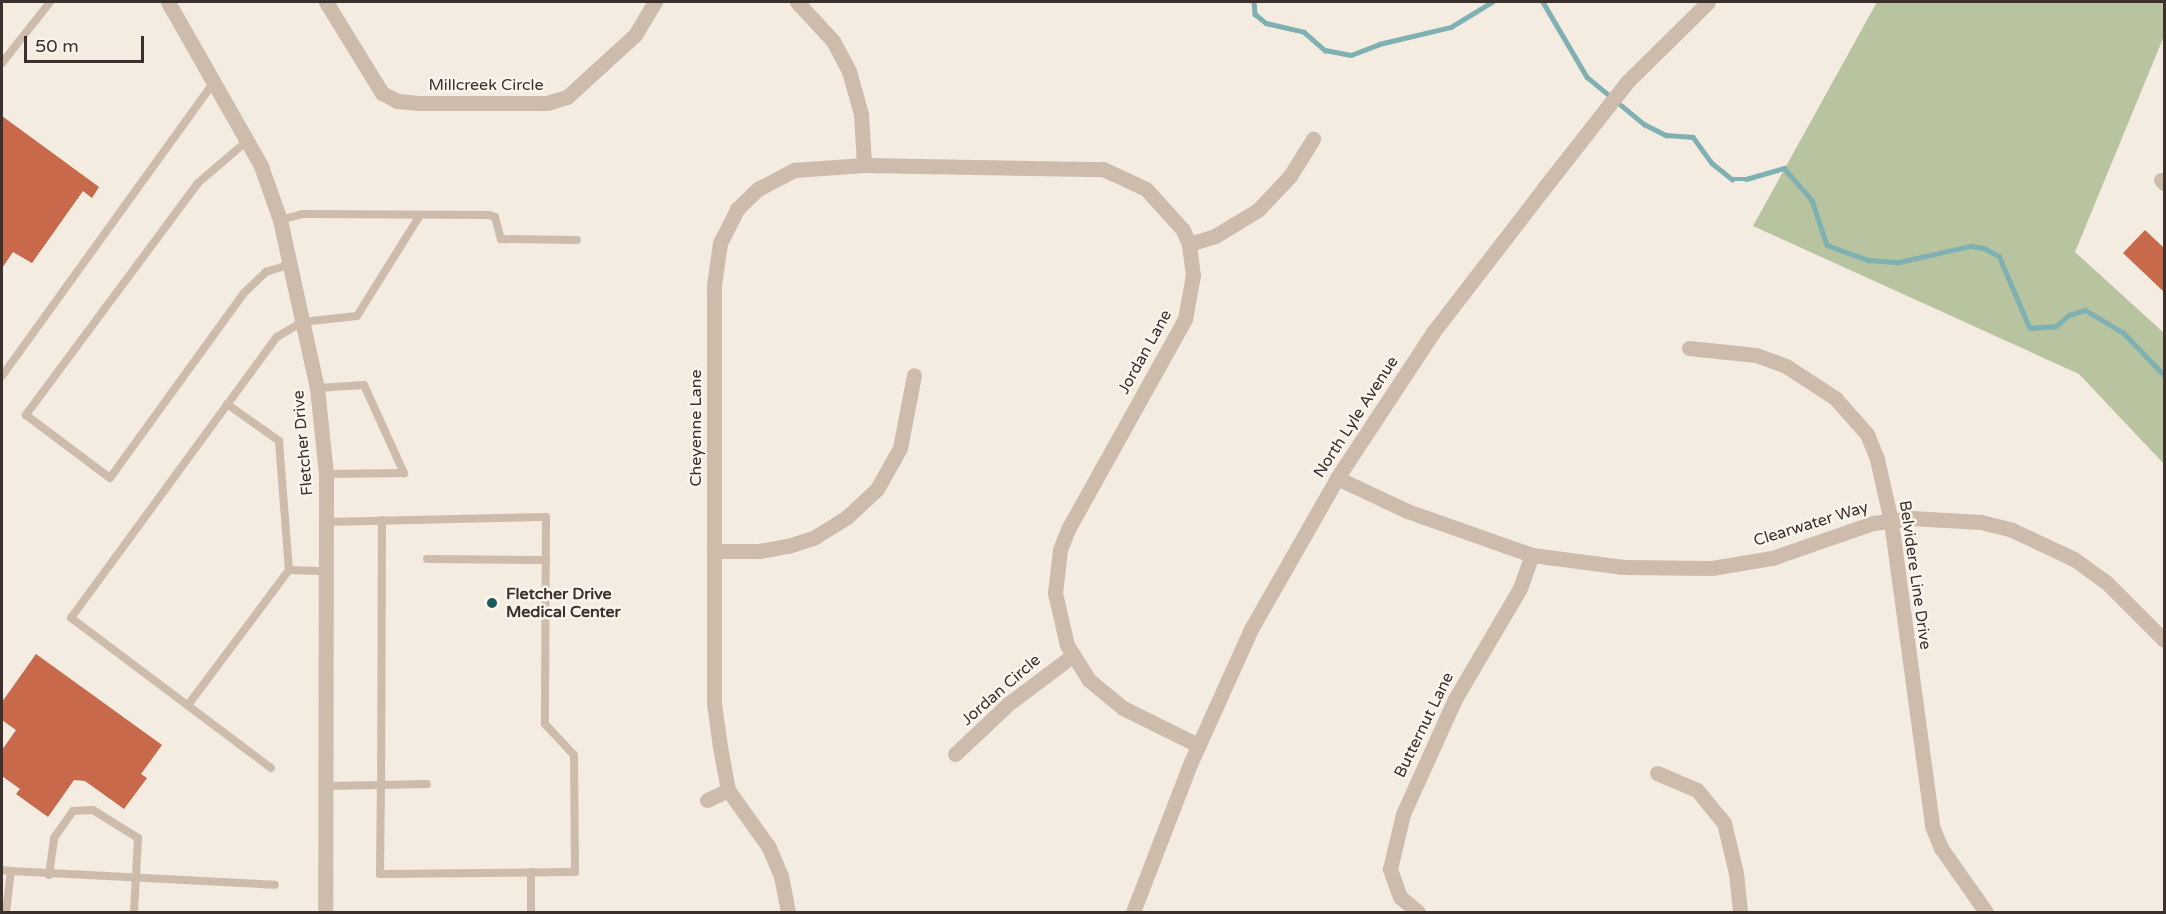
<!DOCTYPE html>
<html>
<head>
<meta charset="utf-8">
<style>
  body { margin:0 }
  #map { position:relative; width:2166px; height:914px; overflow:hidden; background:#f4ebe1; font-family:"Varela Round",sans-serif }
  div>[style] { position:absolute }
  .green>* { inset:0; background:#b8c4a0 }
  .stream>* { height:4.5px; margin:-2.25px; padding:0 2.25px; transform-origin:2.25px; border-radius:2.25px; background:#7fb0b2 }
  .building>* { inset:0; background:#c8694b }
  .lane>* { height:8px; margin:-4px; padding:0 4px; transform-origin:4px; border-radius:4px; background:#cdbbac }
  .street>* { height:15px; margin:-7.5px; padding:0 7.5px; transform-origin:7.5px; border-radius:7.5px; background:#cdbbac }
  .dots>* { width:16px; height:16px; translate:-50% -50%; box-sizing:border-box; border:3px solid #fbf5ee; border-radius:50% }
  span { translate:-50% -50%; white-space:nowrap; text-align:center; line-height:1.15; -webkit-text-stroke:5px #fbf5ee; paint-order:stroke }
  .street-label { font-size:16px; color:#3b302b }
  .poi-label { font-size:16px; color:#3b302b; font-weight:700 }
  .left { translate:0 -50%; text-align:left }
  .frame { position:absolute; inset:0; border:3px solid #3b302b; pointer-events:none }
  .scale { position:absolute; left:24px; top:36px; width:120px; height:27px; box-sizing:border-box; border:3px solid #3b302b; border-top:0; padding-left:8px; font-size:18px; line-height:21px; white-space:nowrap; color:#3b302b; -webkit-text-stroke:4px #fbf5ee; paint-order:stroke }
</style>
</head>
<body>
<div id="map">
  <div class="green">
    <i style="clip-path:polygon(1877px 2px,2164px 2px,2164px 36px,2075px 252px,2164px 333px,2164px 464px,2079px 374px,1753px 226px)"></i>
  </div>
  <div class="stream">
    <i style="left:1254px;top:2px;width:12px;rotate:85deg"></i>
    <i style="left:1255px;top:14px;width:14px;rotate:39deg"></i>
    <i style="left:1266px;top:23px;width:39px;rotate:13deg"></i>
    <i style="left:1304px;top:32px;width:28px;rotate:41deg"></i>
    <i style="left:1325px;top:50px;width:26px;rotate:11deg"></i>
    <i style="left:1351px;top:55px;width:30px;rotate:-21deg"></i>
    <i style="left:1379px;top:44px;width:74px;rotate:-13.3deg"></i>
    <i style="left:1451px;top:27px;width:48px;rotate:-31.4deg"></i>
    <i style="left:1543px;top:2px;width:87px;rotate:59.6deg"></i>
    <i style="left:1587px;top:77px;width:74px;rotate:39.5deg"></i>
    <i style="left:1644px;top:124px;width:25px;rotate:27deg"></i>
    <i style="left:1666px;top:135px;width:27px;rotate:4deg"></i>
    <i style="left:1693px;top:137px;width:32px;rotate:54deg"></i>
    <i style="left:1712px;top:163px;width:26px;rotate:39deg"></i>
    <i style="left:1732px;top:179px;width:14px"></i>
    <i style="left:1746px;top:179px;width:40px;rotate:-16deg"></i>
    <i style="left:1784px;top:168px;width:43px;rotate:48.8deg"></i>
    <i style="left:1812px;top:200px;width:47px;rotate:71.6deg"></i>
    <i style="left:1827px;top:245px;width:44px;rotate:20.1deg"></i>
    <i style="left:1868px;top:260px;width:31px;rotate:4deg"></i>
    <i style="left:1899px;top:262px;width:73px;rotate:-12.7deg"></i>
    <i style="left:1970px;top:246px;width:14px;rotate:8deg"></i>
    <i style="left:1984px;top:248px;width:17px;rotate:28deg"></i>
    <i style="left:1999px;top:256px;width:78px;rotate:66.7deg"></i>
    <i style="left:2030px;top:328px;width:26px;rotate:-4deg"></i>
    <i style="left:2056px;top:326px;width:17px;rotate:-40deg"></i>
    <i style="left:2069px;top:315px;width:17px;rotate:-17deg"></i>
    <i style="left:2085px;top:310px;width:45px;rotate:30.5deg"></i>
    <i style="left:2124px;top:333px;width:58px;rotate:46.4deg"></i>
  </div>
  <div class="building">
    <i style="clip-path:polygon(2px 116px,99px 187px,92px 198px,83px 191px,32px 263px,13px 252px,2px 268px)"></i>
    <i style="clip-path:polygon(2145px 230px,2164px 248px,2164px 292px,2123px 253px)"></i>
    <i style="clip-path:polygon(36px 654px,162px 745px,141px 774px,147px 778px,124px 809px,85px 781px,74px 780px,48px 817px,16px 794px,20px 789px,2px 776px,2px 750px,16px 730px,2px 720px,2px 702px)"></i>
  </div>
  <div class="lane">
    <i style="left:2px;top:63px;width:78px;rotate:-51.8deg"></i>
    <i style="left:247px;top:141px;width:65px;rotate:139.4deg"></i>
    <i style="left:198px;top:183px;width:289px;rotate:126.6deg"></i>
    <i style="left:26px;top:415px;width:105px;rotate:36.9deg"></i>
    <i style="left:110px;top:478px;width:227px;rotate:-54.1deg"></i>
    <i style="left:243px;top:294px;width:32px;rotate:-44deg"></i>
    <i style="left:266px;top:272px;width:23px;rotate:-18deg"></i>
    <i style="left:280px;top:220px;width:23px;rotate:-15deg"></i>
    <i style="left:302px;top:214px;width:187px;rotate:0.3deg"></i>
    <i style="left:489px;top:215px;width:6px;rotate:18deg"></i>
    <i style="left:495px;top:217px;width:23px;rotate:75deg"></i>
    <i style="left:501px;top:239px;width:76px;rotate:0.8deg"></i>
    <i style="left:2px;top:376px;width:362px;rotate:-54.2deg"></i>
    <i style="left:317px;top:388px;width:47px;rotate:-3.7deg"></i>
    <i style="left:364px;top:385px;width:97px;rotate:65.6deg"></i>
    <i style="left:404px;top:473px;width:78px;rotate:179.3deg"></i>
    <i style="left:227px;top:404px;width:64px;rotate:35.4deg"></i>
    <i style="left:279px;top:441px;width:129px;rotate:85.6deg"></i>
    <i style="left:382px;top:520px;width:265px;rotate:90.2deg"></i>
    <i style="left:381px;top:785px;width:46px;rotate:-1.2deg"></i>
    <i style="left:326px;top:522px;width:220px;rotate:-1.3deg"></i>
    <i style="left:546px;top:517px;width:207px;rotate:90.3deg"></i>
    <i style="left:545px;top:724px;width:42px;rotate:46.9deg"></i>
    <i style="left:574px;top:755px;width:117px;rotate:89.5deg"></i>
    <i style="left:575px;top:872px;width:195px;rotate:179.4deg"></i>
    <i style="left:380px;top:874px;width:89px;rotate:-89.4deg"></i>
    <i style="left:381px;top:785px;width:55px;rotate:179deg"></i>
    <i style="left:427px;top:559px;width:119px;rotate:0.5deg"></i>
    <i style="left:188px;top:705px;width:169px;rotate:-53.2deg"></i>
    <i style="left:289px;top:570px;width:36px;rotate:2deg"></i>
    <i style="left:271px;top:768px;width:250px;rotate:-143.1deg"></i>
    <i style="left:71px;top:618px;width:348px;rotate:-53.8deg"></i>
    <i style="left:277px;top:337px;width:29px;rotate:-31deg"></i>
    <i style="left:302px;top:322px;width:55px;rotate:-6.2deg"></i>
    <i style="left:357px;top:316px;width:119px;rotate:-58deg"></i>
    <i style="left:2px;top:870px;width:9px;rotate:6deg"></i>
    <i style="left:11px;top:871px;width:41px;rotate:97deg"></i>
    <i style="left:11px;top:871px;width:264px;rotate:3deg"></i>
    <i style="left:531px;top:872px;width:40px;rotate:90deg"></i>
    <i style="left:49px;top:875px;width:37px;rotate:-82deg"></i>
    <i style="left:54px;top:838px;width:33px;rotate:-55deg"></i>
    <i style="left:73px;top:811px;width:20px;rotate:-3deg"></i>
    <i style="left:93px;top:810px;width:53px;rotate:31.9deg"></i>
    <i style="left:138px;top:838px;width:74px;rotate:93.1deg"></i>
  </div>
  <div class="street">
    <i style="left:168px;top:2px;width:189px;rotate:60.4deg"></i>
    <i style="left:261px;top:166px;width:57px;rotate:70.6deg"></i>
    <i style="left:280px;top:220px;width:172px;rotate:77.6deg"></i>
    <i style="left:317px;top:388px;width:86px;rotate:84deg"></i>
    <i style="left:326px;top:474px;width:438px;rotate:90.1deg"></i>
    <i style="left:326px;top:2px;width:107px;rotate:58.4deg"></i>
    <i style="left:382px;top:93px;width:17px;rotate:28deg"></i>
    <i style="left:397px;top:101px;width:22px;rotate:5deg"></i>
    <i style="left:419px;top:103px;width:128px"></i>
    <i style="left:547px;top:103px;width:21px;rotate:-17deg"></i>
    <i style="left:567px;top:97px;width:92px;rotate:-42.4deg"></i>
    <i style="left:635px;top:35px;width:39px;rotate:-59deg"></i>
    <i style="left:797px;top:2px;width:53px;rotate:47.3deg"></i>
    <i style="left:833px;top:41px;width:34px;rotate:62deg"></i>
    <i style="left:849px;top:71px;width:45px;rotate:74.4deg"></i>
    <i style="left:861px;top:114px;width:51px;rotate:86.6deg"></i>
    <i style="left:2161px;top:180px;width:4px;rotate:45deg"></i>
    <i style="left:1189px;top:244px;width:27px;rotate:-17deg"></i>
    <i style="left:1215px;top:236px;width:50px;rotate:-31.2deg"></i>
    <i style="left:1258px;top:210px;width:47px;rotate:-46.7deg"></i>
    <i style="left:1290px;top:176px;width:44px;rotate:-58.1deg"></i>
    <i style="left:1689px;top:348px;width:67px;rotate:6deg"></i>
    <i style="left:1756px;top:355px;width:32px;rotate:20deg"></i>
    <i style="left:1786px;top:366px;width:59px;rotate:33.1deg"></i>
    <i style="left:1835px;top:398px;width:48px;rotate:48.4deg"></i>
    <i style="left:1867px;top:434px;width:27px;rotate:68deg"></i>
    <i style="left:1877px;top:459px;width:64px;rotate:77.3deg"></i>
    <i style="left:1891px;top:521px;width:308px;rotate:82.3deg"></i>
    <i style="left:1932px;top:826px;width:24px;rotate:68deg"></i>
    <i style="left:1941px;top:848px;width:78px;rotate:54.9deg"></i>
    <i style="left:1337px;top:478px;width:77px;rotate:25.2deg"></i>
    <i style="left:1407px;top:511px;width:133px;rotate:19.4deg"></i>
    <i style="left:1532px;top:555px;width:92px;rotate:7.5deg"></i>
    <i style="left:1623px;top:567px;width:89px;rotate:0.6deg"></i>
    <i style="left:1712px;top:568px;width:61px;rotate:-9.5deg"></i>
    <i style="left:1772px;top:558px;width:107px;rotate:-19.1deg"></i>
    <i style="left:1873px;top:523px;width:38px;rotate:-7deg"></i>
    <i style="left:1911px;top:518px;width:70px;rotate:3.3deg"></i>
    <i style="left:1981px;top:522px;width:32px;rotate:14deg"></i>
    <i style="left:2012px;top:530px;width:68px;rotate:25.1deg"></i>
    <i style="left:2074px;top:559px;width:39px;rotate:36deg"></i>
    <i style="left:2106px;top:582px;width:82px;rotate:45deg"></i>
    <i style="left:714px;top:551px;width:45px"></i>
    <i style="left:759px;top:551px;width:29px;rotate:-10deg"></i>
    <i style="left:788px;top:546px;width:28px;rotate:-18deg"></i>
    <i style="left:815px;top:537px;width:38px;rotate:-32deg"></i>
    <i style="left:847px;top:517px;width:41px;rotate:-43deg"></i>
    <i style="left:877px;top:489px;width:47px;rotate:-60.7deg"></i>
    <i style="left:900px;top:448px;width:74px;rotate:-79.1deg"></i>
    <i style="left:955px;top:754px;width:73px;rotate:-43.3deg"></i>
    <i style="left:1008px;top:704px;width:80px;rotate:-36.9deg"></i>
    <i style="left:1657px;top:773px;width:43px;rotate:23deg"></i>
    <i style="left:1697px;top:790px;width:43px;rotate:50.7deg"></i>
    <i style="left:1724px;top:823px;width:51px;rotate:76.5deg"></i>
    <i style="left:1736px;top:873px;width:39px;rotate:84deg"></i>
    <i style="left:707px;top:800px;width:23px;rotate:-25deg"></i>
    <i style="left:788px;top:912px;width:37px;rotate:-101deg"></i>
    <i style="left:781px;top:876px;width:33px;rotate:-113deg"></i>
    <i style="left:768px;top:846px;width:69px;rotate:-125.5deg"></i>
    <i style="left:728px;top:790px;width:44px;rotate:-100.5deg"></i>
    <i style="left:720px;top:747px;width:44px;rotate:-97.8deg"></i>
    <i style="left:714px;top:703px;width:418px;rotate:-90deg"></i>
    <i style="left:714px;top:285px;width:42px;rotate:-81.9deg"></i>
    <i style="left:720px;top:243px;width:38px;rotate:-63deg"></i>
    <i style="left:737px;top:209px;width:29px;rotate:-44deg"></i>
    <i style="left:758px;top:189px;width:41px;rotate:-27.8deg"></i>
    <i style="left:794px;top:170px;width:70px;rotate:-4.1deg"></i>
    <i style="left:864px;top:165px;width:239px;rotate:1deg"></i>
    <i style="left:1103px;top:169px;width:47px;rotate:24.9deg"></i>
    <i style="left:1146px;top:189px;width:55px;rotate:47.9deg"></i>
    <i style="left:1183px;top:230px;width:15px;rotate:67deg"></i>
    <i style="left:1189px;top:244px;width:31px;rotate:83deg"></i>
    <i style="left:1193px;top:275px;width:45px;rotate:100.3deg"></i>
    <i style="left:1185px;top:319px;width:240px;rotate:119.1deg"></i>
    <i style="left:1068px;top:529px;width:22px;rotate:111deg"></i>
    <i style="left:1060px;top:550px;width:43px;rotate:96.6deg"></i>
    <i style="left:1055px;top:593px;width:53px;rotate:77deg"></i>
    <i style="left:1067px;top:645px;width:41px;rotate:57.8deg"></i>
    <i style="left:1089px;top:680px;width:44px;rotate:39.5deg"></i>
    <i style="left:1123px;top:708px;width:84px;rotate:26.3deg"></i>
    <i style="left:1133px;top:912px;width:161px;rotate:-68.9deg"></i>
    <i style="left:1191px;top:762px;width:146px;rotate:-65.7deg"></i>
    <i style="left:1251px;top:629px;width:174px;rotate:-60.3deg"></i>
    <i style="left:1337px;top:478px;width:176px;rotate:-56.6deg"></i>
    <i style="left:1434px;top:331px;width:180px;rotate:-52.4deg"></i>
    <i style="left:1544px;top:188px;width:136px;rotate:-51.9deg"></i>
    <i style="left:1628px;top:81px;width:112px;rotate:-44.6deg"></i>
    <i style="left:1418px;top:912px;width:23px;rotate:-140deg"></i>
    <i style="left:1400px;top:897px;width:30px;rotate:-110deg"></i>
    <i style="left:1390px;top:869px;width:57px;rotate:-76.7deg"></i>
    <i style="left:1403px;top:814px;width:126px;rotate:-65.7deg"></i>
    <i style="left:1455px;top:699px;width:129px;rotate:-59.6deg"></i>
    <i style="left:1520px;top:588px;width:35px;rotate:-70deg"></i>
  </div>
  <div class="dots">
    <i style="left:492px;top:603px;background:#1f5a5e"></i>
  </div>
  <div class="street-label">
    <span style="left:486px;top:85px">Millcreek Circle</span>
    <span style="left:1145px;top:352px;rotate:-61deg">Jordan Lane</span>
    <span style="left:1356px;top:417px;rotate:-57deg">North Lyle Avenue</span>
    <span style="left:696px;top:428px;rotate:-90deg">Cheyenne Lane</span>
    <span style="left:303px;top:443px;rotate:-95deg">Fletcher Drive</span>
    <span style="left:1811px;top:524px;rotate:-17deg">Clearwater Way</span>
    <span style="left:1915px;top:575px;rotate:82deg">Belvidere Line Drive</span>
    <span style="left:1001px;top:690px;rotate:-41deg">Jordan Circle</span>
    <span style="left:1424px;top:725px;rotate:-64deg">Butternut Lane</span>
  </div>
  <div class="poi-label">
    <span class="left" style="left:506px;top:603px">Fletcher Drive<br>Medical Center</span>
  </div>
  <div class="frame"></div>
  <div class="scale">50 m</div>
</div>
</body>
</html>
